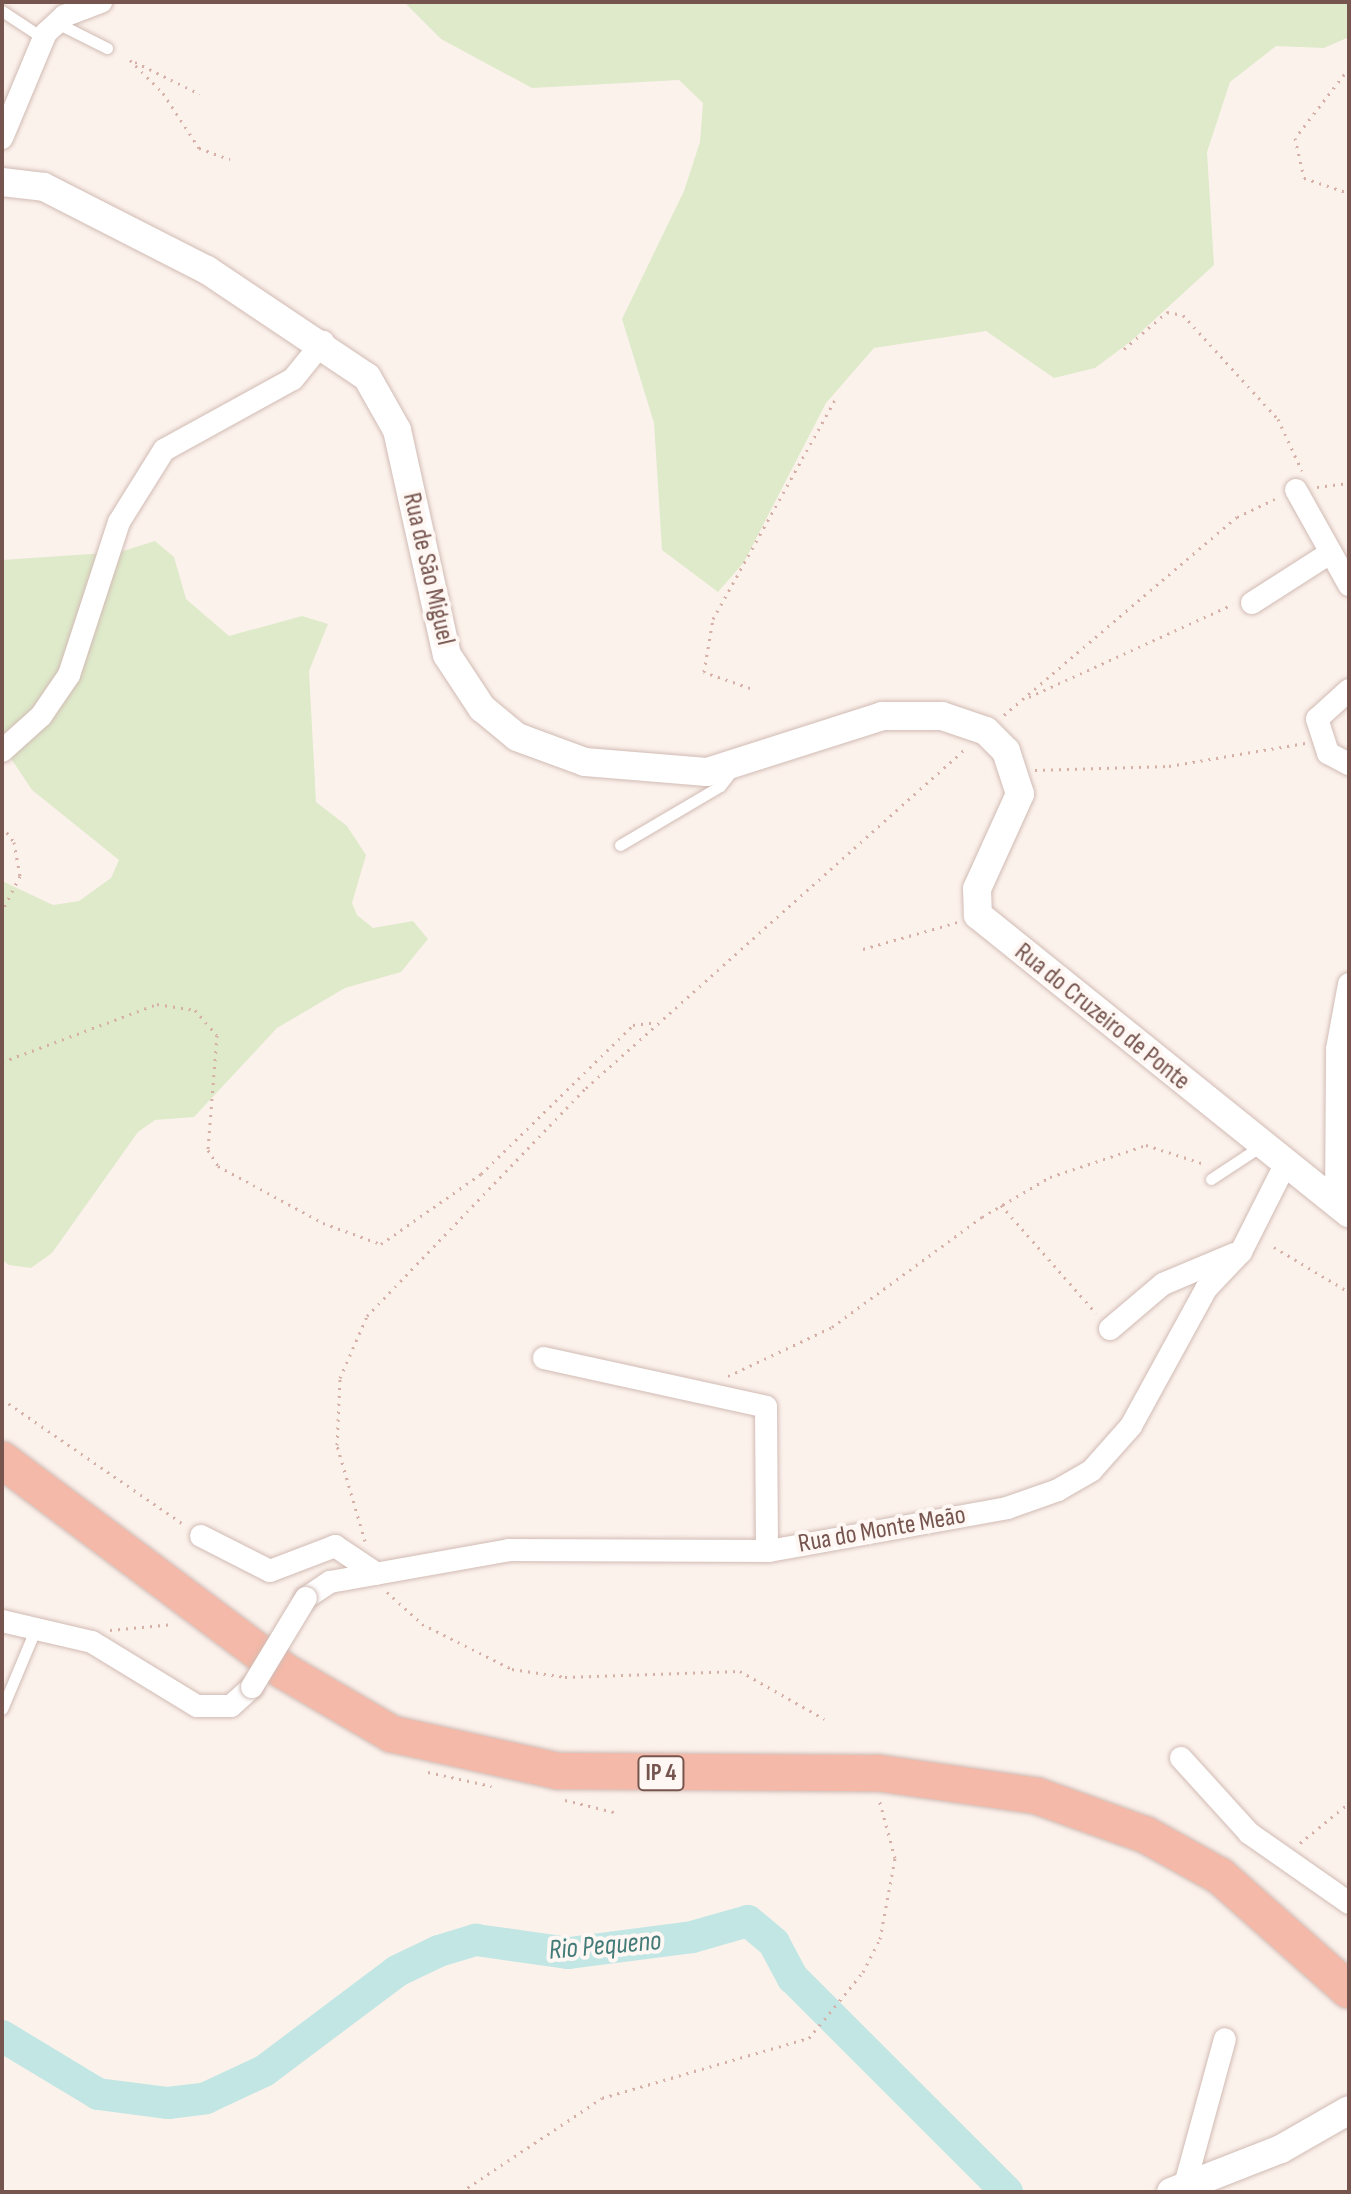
<!DOCTYPE html>
<html>
<head>
<meta charset="utf-8">
<style>
  body { margin:0 }
  #map { position:relative; width:1351px; height:2194px; overflow:hidden; background:#fcf2ec; font-family:"Sofia Sans Condensed",sans-serif }
  div>[style] { position:absolute }
  .green>* { inset:0; background:#deeaca }
  .river>* { height:32px; margin:-16px; padding:0 16px; transform-origin:16px; border-radius:16px; background:#c1e6e3 }
  .path>* { height:3px; margin-top:-1.5px; transform-origin:0; background:repeating-linear-gradient(90deg,#d6afa7 0 2px,transparent 0 8px) }
  .roads { filter:drop-shadow(0 0 2px #d1bbb4) drop-shadow(0 0 2px #d1bbb4) }
  .service>* { height:11px; margin:-5.5px; padding:0 5.5px; transform-origin:5.5px; border-radius:5.5px; background:#fff }
  .minor>* { height:22px; margin:-11px; padding:0 11px; transform-origin:11px; border-radius:11px; background:#fff }
  .tertiary>* { height:28px; margin:-14px; padding:0 14px; transform-origin:14px; border-radius:14px; background:#fff }
  .trunk>* { height:36px; margin:-18px; padding:0 18px; transform-origin:18px; border-radius:18px; background:#f4b9a8 }
  .bridges { filter:drop-shadow(0 0 2px #d1bbb4) drop-shadow(0 0 2px #d1bbb4) }
  .minor-bridge>* { height:22px; margin:-11px; padding:0 11px; transform-origin:11px; border-radius:11px; background:#fff }
  span { translate:-50% -50%; white-space:nowrap; text-align:center; line-height:1.15; -webkit-text-stroke:8px #fef7f3; paint-order:stroke }
  .shield-label span { padding:2px 6px; background:#fef7f3; border:2px solid; border-radius:6px; -webkit-text-stroke-width:0 }
  .shield-label { font-size:24px; color:#77554f; font-weight:700 }
  .street-label { font-size:26px; color:#77554f }
  .water-label { font-size:28px; color:#427b78; font-style:italic }
  .frame { position:absolute; inset:0; border:4px solid #77554f; pointer-events:none }
</style>
</head>
<body>
<div id="map">
  <div class="green">
    <i style="clip-path:polygon(404px 2px,1349px 2px,1349px 37px,1324px 48px,1276px 46px,1230px 82px,1207px 152px,1214px 265px,1130px 342px,1095px 368px,1054px 378px,986px 331px,874px 348px,826px 403px,744px 562px,718px 592px,662px 550px,654px 423px,622px 319px,684px 191px,700px 142px,703px 103px,679px 80px,532px 88px,441px 39px)"></i>
    <i style="clip-path:polygon(155px 541px,174px 557px,186px 599px,229px 636px,302px 616px,328px 624px,309px 671px,316px 802px,347px 826px,366px 855px,352px 903px,357px 915px,373px 928px,413px 921px,428px 939px,401px 972px,345px 988px,277px 1028px,194px 1117px,155px 1120px,138px 1132px,52px 1253px,31px 1268px,9px 1265px,2px 1260px,2px 881px,53px 905px,79px 901px,111px 878px,119px 860px,32px 790px,2px 745px,2px 560px,120px 552px)"></i>
  </div>
  <div class="river">
    <i style="left:2px;top:2036px;width:112px;rotate:31.1deg"></i>
    <i style="left:98px;top:2094px;width:71px;rotate:7.3deg"></i>
    <i style="left:168px;top:2103px;width:38px;rotate:-7deg"></i>
    <i style="left:206px;top:2098px;width:64px;rotate:-25deg"></i>
    <i style="left:264px;top:2071px;width:166px;rotate:-36.9deg"></i>
    <i style="left:397px;top:1971px;width:47px;rotate:-25.5deg"></i>
    <i style="left:439px;top:1951px;width:39px;rotate:-17deg"></i>
    <i style="left:476px;top:1940px;width:94px;rotate:8deg"></i>
    <i style="left:569px;top:1953px;width:124px;rotate:-7.4deg"></i>
    <i style="left:692px;top:1937px;width:58px;rotate:-15.9deg"></i>
    <i style="left:748px;top:1921px;width:34px;rotate:40deg"></i>
    <i style="left:774px;top:1943px;width:40px;rotate:62deg"></i>
    <i style="left:793px;top:1978px;width:303px;rotate:45deg"></i>
  </div>
  <div class="path">
    <i style="left:130px;top:60px;width:47px;rotate:45deg"></i>
    <i style="left:163px;top:93px;width:66px;rotate:56.8deg"></i>
    <i style="left:199px;top:148px;width:33px;rotate:20deg"></i>
    <i style="left:135px;top:62px;width:72px;rotate:26.2deg"></i>
    <i style="left:1349px;top:68px;width:88px;rotate:127.6deg"></i>
    <i style="left:1295px;top:138px;width:41px;rotate:77.3deg"></i>
    <i style="left:1304px;top:178px;width:47px;rotate:18.4deg"></i>
    <i style="left:1124px;top:349px;width:57px;rotate:-40.7deg"></i>
    <i style="left:1167px;top:312px;width:16px;rotate:11deg"></i>
    <i style="left:1183px;top:315px;width:141px;rotate:47.6deg"></i>
    <i style="left:1278px;top:419px;width:57px;rotate:65.2deg"></i>
    <i style="left:1317px;top:487px;width:32px;rotate:-7deg"></i>
    <i style="left:750px;top:688px;width:49px;rotate:-160.8deg"></i>
    <i style="left:704px;top:672px;width:54px;rotate:-80.4deg"></i>
    <i style="left:713px;top:619px;width:255px;rotate:-60.9deg"></i>
    <i style="left:1029px;top:697px;width:224px;rotate:-24.5deg"></i>
    <i style="left:1004px;top:715px;width:306px;rotate:-40.4deg"></i>
    <i style="left:1237px;top:517px;width:47px;rotate:-25.5deg"></i>
    <i style="left:1035px;top:770px;width:134px;rotate:-1.7deg"></i>
    <i style="left:1169px;top:766px;width:138px;rotate:-9.6deg"></i>
    <i style="left:2px;top:826px;width:20px;rotate:53deg"></i>
    <i style="left:14px;top:842px;width:35px;rotate:80deg"></i>
    <i style="left:20px;top:876px;width:39px;rotate:117deg"></i>
    <i style="left:863px;top:949px;width:99px;rotate:-15.9deg"></i>
    <i style="left:2px;top:1062px;width:165px;rotate:-20.5deg"></i>
    <i style="left:157px;top:1004px;width:38px;rotate:9deg"></i>
    <i style="left:195px;top:1010px;width:33px;rotate:49deg"></i>
    <i style="left:217px;top:1035px;width:115px;rotate:94.5deg"></i>
    <i style="left:208px;top:1150px;width:19px;rotate:58deg"></i>
    <i style="left:218px;top:1166px;width:119px;rotate:28.5deg"></i>
    <i style="left:323px;top:1223px;width:62px;rotate:19.9deg"></i>
    <i style="left:381px;top:1244px;width:122px;rotate:-35deg"></i>
    <i style="left:481px;top:1174px;width:213px;rotate:-44.4deg"></i>
    <i style="left:633px;top:1025px;width:23px;rotate:-7deg"></i>
    <i style="left:1001px;top:1205px;width:144px;rotate:48.7deg"></i>
    <i style="left:1274px;top:1247px;width:87px;rotate:31deg"></i>
    <i style="left:728px;top:1376px;width:115px;rotate:-25.2deg"></i>
    <i style="left:832px;top:1327px;width:186px;rotate:-36.3deg"></i>
    <i style="left:982px;top:1217px;width:79px;rotate:-30.5deg"></i>
    <i style="left:1050px;top:1177px;width:101px;rotate:-18.4deg"></i>
    <i style="left:1146px;top:1145px;width:62px;rotate:17.9deg"></i>
    <i style="left:2px;top:1399px;width:224px;rotate:34.6deg"></i>
    <i style="left:365px;top:1541px;width:100px;rotate:-106.3deg"></i>
    <i style="left:337px;top:1445px;width:67px;rotate:-87.4deg"></i>
    <i style="left:340px;top:1378px;width:68px;rotate:-66.5deg"></i>
    <i style="left:367px;top:1316px;width:316px;rotate:-46.2deg"></i>
    <i style="left:586px;top:1088px;width:508px;rotate:-41.81deg"></i>
    <i style="left:387px;top:1592px;width:47px;rotate:42.4deg"></i>
    <i style="left:422px;top:1624px;width:101px;rotate:26.6deg"></i>
    <i style="left:512px;top:1669px;width:54px;rotate:8.6deg"></i>
    <i style="left:565px;top:1677px;width:175px;rotate:-2deg"></i>
    <i style="left:740px;top:1671px;width:97px;rotate:29.7deg"></i>
    <i style="left:110px;top:1630px;width:64px;rotate:-5.4deg"></i>
    <i style="left:428px;top:1772px;width:65px;rotate:12.5deg"></i>
    <i style="left:565px;top:1800px;width:55px;rotate:13.8deg"></i>
    <i style="left:1300px;top:1843px;width:63px;rotate:-39.2deg"></i>
    <i style="left:461px;top:2192px;width:169px;rotate:-33.7deg"></i>
    <i style="left:602px;top:2098px;width:216px;rotate:-16.2deg"></i>
    <i style="left:809px;top:2038px;width:85px;rotate:-50.7deg"></i>
    <i style="left:863px;top:1972px;width:37px;rotate:-63deg"></i>
    <i style="left:880px;top:1939px;width:82px;rotate:-79.5deg"></i>
    <i style="left:895px;top:1858px;width:61px;rotate:-105.2deg"></i>
  </div>
  <div class="roads">
    <div class="service">
      <i style="left:2px;top:11px;width:49px;rotate:33.4deg"></i>
      <i style="left:57px;top:23px;width:56px;rotate:26.6deg"></i>
      <i style="left:620px;top:845px;width:116px;rotate:-30.5deg"></i>
      <i style="left:720px;top:786px;width:23px;rotate:-52deg"></i>
      <i style="left:1211px;top:1179px;width:60px;rotate:-33.4deg"></i>
      <i style="left:2px;top:1709px;width:86px;rotate:-67.3deg"></i>
    </div>
    <div class="minor">
      <i style="left:2px;top:138px;width:114px;rotate:-67.3deg"></i>
      <i style="left:46px;top:33px;width:25px;rotate:-43deg"></i>
      <i style="left:64px;top:16px;width:40px;rotate:-21deg"></i>
      <i style="left:1296px;top:490px;width:109px;rotate:60.8deg"></i>
      <i style="left:1252px;top:603px;width:89px;rotate:-32.6deg"></i>
      <i style="left:1349px;top:690px;width:43px;rotate:137.8deg"></i>
      <i style="left:1317px;top:719px;width:36px;rotate:72deg"></i>
      <i style="left:1328px;top:753px;width:24px;rotate:28deg"></i>
      <i style="left:2px;top:751px;width:52px;rotate:-41.9deg"></i>
      <i style="left:41px;top:716px;width:50px;rotate:-55.7deg"></i>
      <i style="left:69px;top:675px;width:161px;rotate:-71.9deg"></i>
      <i style="left:119px;top:522px;width:85px;rotate:-58deg"></i>
      <i style="left:164px;top:450px;width:147px;rotate:-28.8deg"></i>
      <i style="left:293px;top:379px;width:48px;rotate:-51deg"></i>
      <i style="left:1336px;top:1203px;width:154px;rotate:-89.6deg"></i>
      <i style="left:1337px;top:1049px;width:66px;rotate:-79.5deg"></i>
      <i style="left:1110px;top:1329px;width:70px;rotate:-40.3deg"></i>
      <i style="left:1163px;top:1284px;width:77px;rotate:-22.9deg"></i>
      <i style="left:544px;top:1358px;width:227px;rotate:12.4deg"></i>
      <i style="left:766px;top:1407px;width:143px;rotate:89.6deg"></i>
      <i style="left:201px;top:1536px;width:77px;rotate:26.9deg"></i>
      <i style="left:270px;top:1571px;width:70px;rotate:-21deg"></i>
      <i style="left:335px;top:1546px;width:50px;rotate:33.7deg"></i>
      <i style="left:306px;top:1598px;width:29px;rotate:-34deg"></i>
      <i style="left:330px;top:1582px;width:182px;rotate:-10.1deg"></i>
      <i style="left:509px;top:1550px;width:260px;rotate:0.2deg"></i>
      <i style="left:769px;top:1551px;width:242px;rotate:-10.2deg"></i>
      <i style="left:1007px;top:1508px;width:54px;rotate:-19.4deg"></i>
      <i style="left:1058px;top:1490px;width:39px;rotate:-30deg"></i>
      <i style="left:1092px;top:1470px;width:59px;rotate:-48.4deg"></i>
      <i style="left:1131px;top:1426px;width:156px;rotate:-61.3deg"></i>
      <i style="left:1206px;top:1289px;width:51px;rotate:-46.6deg"></i>
      <i style="left:1241px;top:1252px;width:100px;rotate:-63.2deg"></i>
      <i style="left:2px;top:1621px;width:92px;rotate:13.1deg"></i>
      <i style="left:92px;top:1642px;width:123px;rotate:31.4deg"></i>
      <i style="left:197px;top:1706px;width:34px"></i>
      <i style="left:231px;top:1706px;width:28px;rotate:-42deg"></i>
      <i style="left:1181px;top:1758px;width:101px;rotate:47.8deg"></i>
      <i style="left:1249px;top:1833px;width:122px;rotate:35deg"></i>
      <i style="left:1185px;top:2185px;width:151px;rotate:-74.7deg"></i>
    </div>
    <div class="tertiary">
      <i style="left:2px;top:182px;width:42px;rotate:6.8deg"></i>
      <i style="left:44px;top:187px;width:183px;rotate:27deg"></i>
      <i style="left:207px;top:270px;width:192px;rotate:33.8deg"></i>
      <i style="left:367px;top:377px;width:61px;rotate:60.5deg"></i>
      <i style="left:397px;top:430px;width:230px;rotate:77.5deg"></i>
      <i style="left:447px;top:655px;width:64px;rotate:56.6deg"></i>
      <i style="left:482px;top:708px;width:45px;rotate:39.6deg"></i>
      <i style="left:517px;top:737px;width:72px;rotate:20.2deg"></i>
      <i style="left:585px;top:762px;width:122px;rotate:4.7deg"></i>
      <i style="left:707px;top:772px;width:184px;rotate:-17.7deg"></i>
      <i style="left:882px;top:716px;width:60px"></i>
      <i style="left:942px;top:716px;width:46px;rotate:18.8deg"></i>
      <i style="left:986px;top:731px;width:28px;rotate:45deg"></i>
      <i style="left:1006px;top:751px;width:45px;rotate:72deg"></i>
      <i style="left:1020px;top:794px;width:104px;rotate:114.4deg"></i>
      <i style="left:977px;top:889px;width:26px;rotate:88deg"></i>
      <i style="left:978px;top:915px;width:476px;rotate:38.8deg"></i>
      <i style="left:1171px;top:2192px;width:118px;rotate:-21.4deg"></i>
      <i style="left:1281px;top:2149px;width:78px;rotate:-29.8deg"></i>
    </div>
    <div class="trunk">
      <i style="left:2px;top:1460px;width:352px;rotate:36.8deg"></i>
      <i style="left:284px;top:1671px;width:125px;rotate:30.3deg"></i>
      <i style="left:392px;top:1734px;width:169px;rotate:12.6deg"></i>
      <i style="left:557px;top:1771px;width:321px;rotate:0.4deg"></i>
      <i style="left:878px;top:1773px;width:161px;rotate:8.2deg"></i>
      <i style="left:1037px;top:1796px;width:116px;rotate:19.7deg"></i>
      <i style="left:1146px;top:1835px;width:85px;rotate:29deg"></i>
      <i style="left:1220px;top:1876px;width:172px;rotate:41.5deg"></i>
    </div>
  </div>
  <div class="bridges">
    <div class="minor-bridge">
      <i style="left:252px;top:1687px;width:104px;rotate:-58.8deg"></i>
    </div>
  </div>
  <div class="shield-label">
    <span style="left:661px;top:1773px">IP 4</span>
  </div>
  <div class="street-label">
    <span style="left:428px;top:569px;rotate:77deg">Rua de São Miguel</span>
    <span style="left:1102px;top:1017px;rotate:39deg">Rua do Cruzeiro de Ponte</span>
    <span style="left:882px;top:1530px;rotate:-10deg">Rua do Monte Meão</span>
  </div>
  <div class="water-label">
    <span style="left:605px;top:1946px;rotate:-5deg">Rio Pequeno</span>
  </div>
  <div class="frame"></div>
</div>
</body>
</html>
